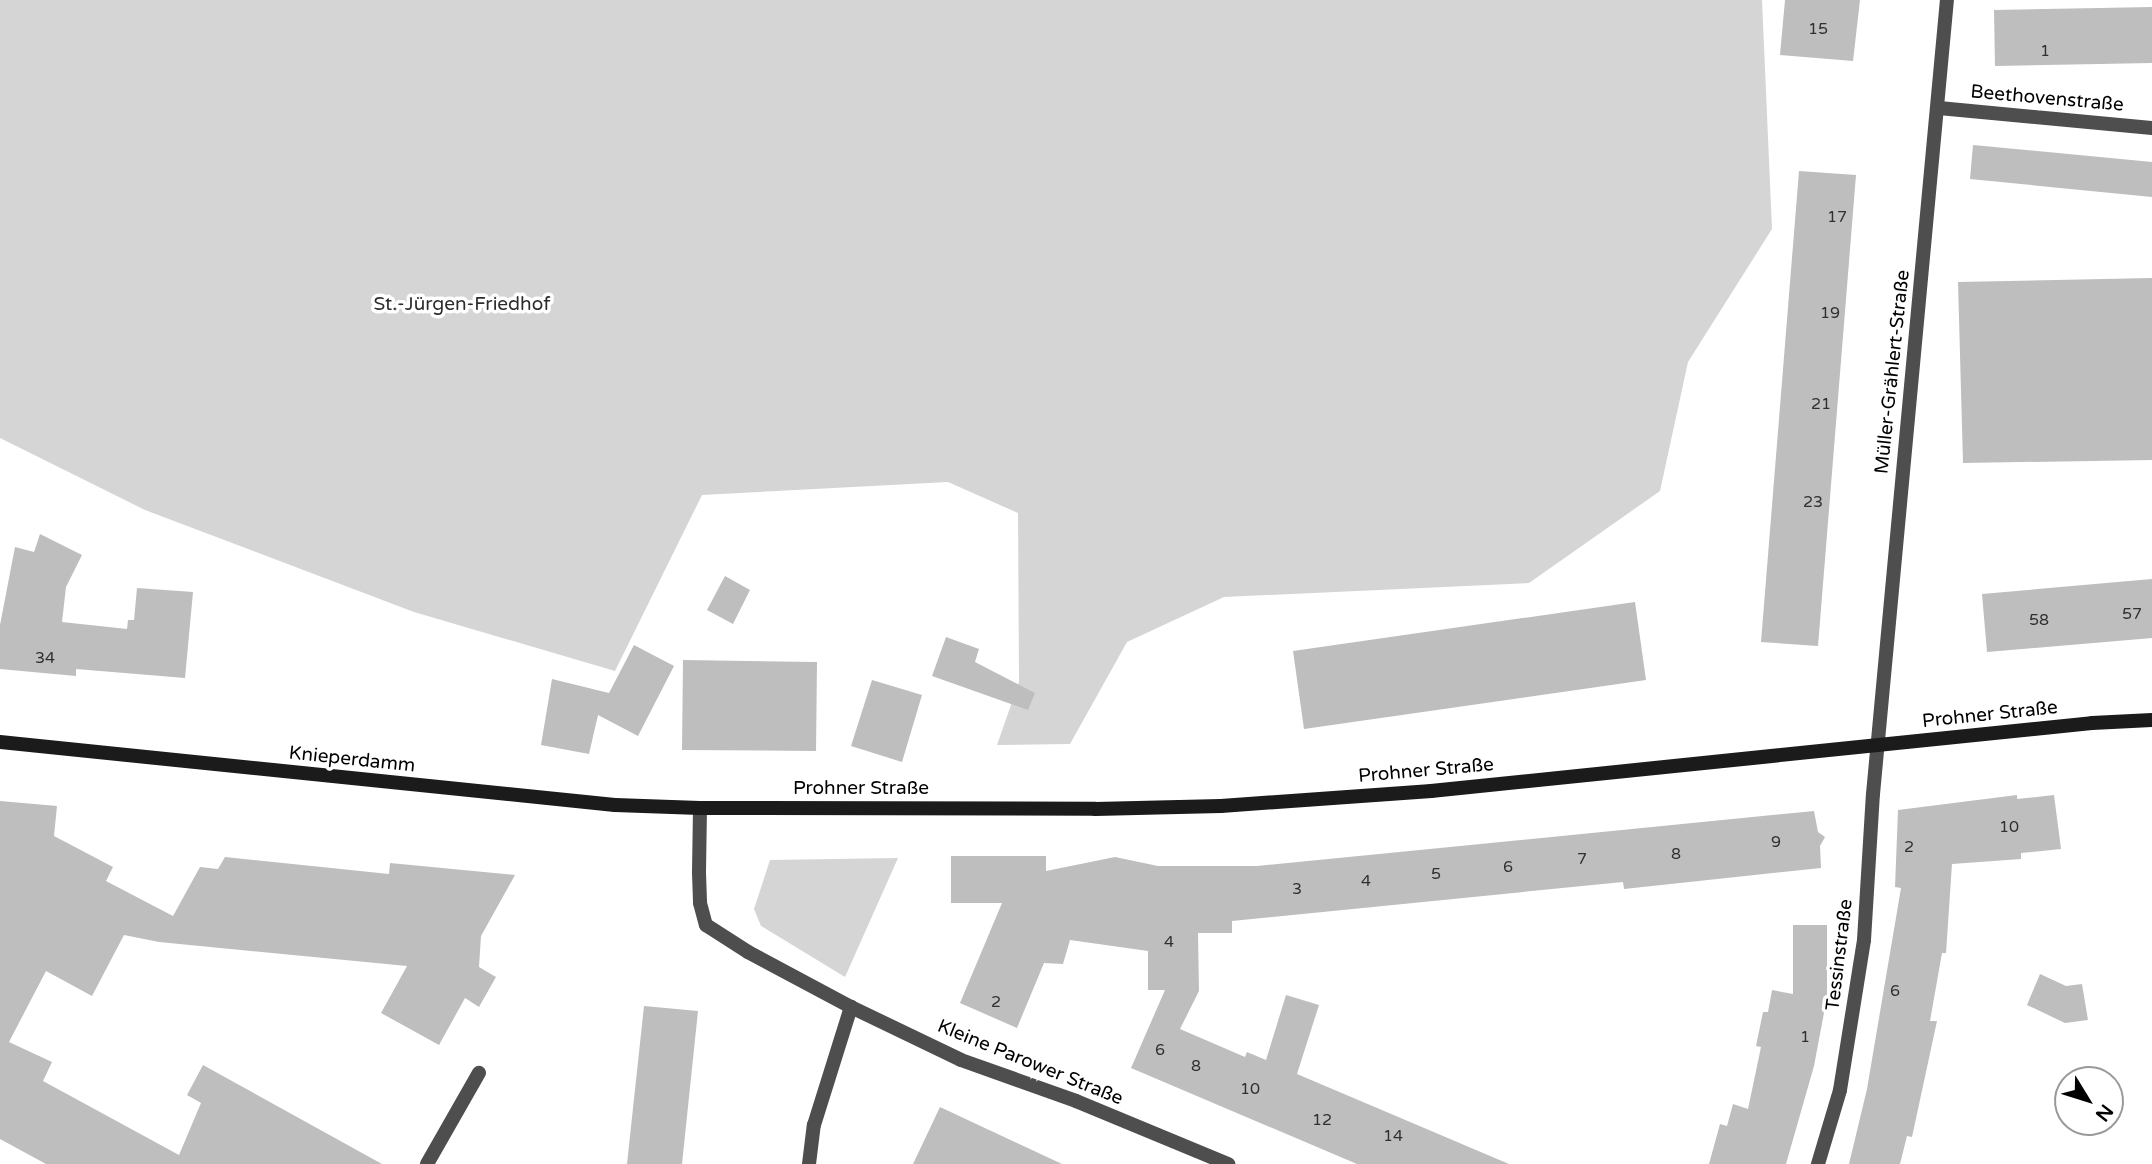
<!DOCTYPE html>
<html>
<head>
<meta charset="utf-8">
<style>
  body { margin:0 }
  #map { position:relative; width:2152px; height:1164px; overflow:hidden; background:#fff; font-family:"Varela Round",sans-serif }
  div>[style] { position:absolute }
  .green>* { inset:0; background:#d5d5d5 }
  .building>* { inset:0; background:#bebebe }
  .minor>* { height:14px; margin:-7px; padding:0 7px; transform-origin:7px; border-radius:7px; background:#4e4e4e }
  .secondary>* { height:14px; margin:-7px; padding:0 7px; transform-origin:7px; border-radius:7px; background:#1b1b1b }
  span { translate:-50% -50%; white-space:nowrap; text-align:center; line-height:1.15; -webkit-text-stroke:7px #fff; paint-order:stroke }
  .number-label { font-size:16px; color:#303030 }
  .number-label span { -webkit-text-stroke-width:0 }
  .street-label { font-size:19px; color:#000 }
  .park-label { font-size:19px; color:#2c2c2c }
  .north { position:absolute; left:2054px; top:1066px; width:70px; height:70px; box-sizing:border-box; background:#fff; border:2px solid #999; border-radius:50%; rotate:128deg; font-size:19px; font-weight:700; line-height:28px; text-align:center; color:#000 }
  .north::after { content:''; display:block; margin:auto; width:24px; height:32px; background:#000; clip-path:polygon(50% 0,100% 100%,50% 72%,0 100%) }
</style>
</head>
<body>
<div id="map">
  <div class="green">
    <i style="clip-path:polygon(0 0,1762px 0,1772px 229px,1688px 362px,1660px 491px,1529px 583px,1224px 597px,1127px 642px,1070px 744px,997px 745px,1019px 682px,1018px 513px,948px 482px,702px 495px,615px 671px,414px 612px,145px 510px,0 438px)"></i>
    <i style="clip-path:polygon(898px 858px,845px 977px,761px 926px,754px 909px,770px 860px)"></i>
  </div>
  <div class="building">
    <i style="clip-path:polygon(1785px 0,1860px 0,1853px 61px,1780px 55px)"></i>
    <i style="clip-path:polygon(2152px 7px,2152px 63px,1995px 66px,1994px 10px)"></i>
    <i style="clip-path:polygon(1973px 145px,2152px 162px,2152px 197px,1970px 179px)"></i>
    <i style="clip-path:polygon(1799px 171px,1856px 175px,1818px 646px,1761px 642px)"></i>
    <i style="clip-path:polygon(2152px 278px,2152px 460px,1963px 463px,1958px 282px)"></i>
    <i style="clip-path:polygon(40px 534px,82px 555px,66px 587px,62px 622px,127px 629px,128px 620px,134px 620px,137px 588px,193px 592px,185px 678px,76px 669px,76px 676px,0 669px,0 625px,15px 547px,34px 552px)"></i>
    <i style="clip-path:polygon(725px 576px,750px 590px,733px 624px,707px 610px)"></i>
    <i style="clip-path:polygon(2152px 579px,2152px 638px,1987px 652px,1982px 594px)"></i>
    <i style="clip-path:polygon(1635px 602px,1646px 680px,1304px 729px,1293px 651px)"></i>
    <i style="clip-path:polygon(946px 637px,979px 649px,975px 662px,1035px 693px,1028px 710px,932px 676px)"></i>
    <i style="clip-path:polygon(634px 645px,674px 666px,638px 736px,598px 715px,589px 754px,541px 745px,552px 679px,609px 693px)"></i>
    <i style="clip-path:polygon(683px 660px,817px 662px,816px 751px,682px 750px)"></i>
    <i style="clip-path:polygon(872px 680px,922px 695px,902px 762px,851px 746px)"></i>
    <i style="clip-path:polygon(2017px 795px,2017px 799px,2054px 795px,2061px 849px,2021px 853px,2021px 859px,1952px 864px,1946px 953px,1942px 953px,1930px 1021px,1937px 1021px,1912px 1137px,1907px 1136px,1900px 1164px,1849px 1164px,1867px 1089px,1901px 888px,1895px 887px,1898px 810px)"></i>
    <i style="clip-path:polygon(0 801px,57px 806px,54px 836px,113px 867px,106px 881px,173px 916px,200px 867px,218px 869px,225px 857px,389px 874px,390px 863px,515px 875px,481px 936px,479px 967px,496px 977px,479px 1007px,465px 998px,439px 1045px,381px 1013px,407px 966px,159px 942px,124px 935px,92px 996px,46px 971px,9px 1042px,52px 1062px,43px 1081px,179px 1155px,201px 1103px,187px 1095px,203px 1065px,382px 1164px,46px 1164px,0 1139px)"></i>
    <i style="clip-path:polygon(1814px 811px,1818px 832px,1825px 837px,1820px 846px,1821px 868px,1624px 889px,1623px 882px,1232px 921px,1232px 933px,1198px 933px,1199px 991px,1180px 1029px,1245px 1057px,1247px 1052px,1266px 1060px,1286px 995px,1319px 1005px,1297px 1074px,1509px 1164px,1357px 1164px,1131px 1068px,1165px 990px,1148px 990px,1148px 951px,1070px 940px,1063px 964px,1044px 963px,1017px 1028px,960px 1003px,1002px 903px,951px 903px,951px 856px,1046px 856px,1046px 871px,1115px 857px,1158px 866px,1257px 866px)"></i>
    <i style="clip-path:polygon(1793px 925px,1827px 925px,1827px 997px,1814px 1066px,1786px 1164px,1709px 1164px,1720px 1124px,1727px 1126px,1733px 1104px,1748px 1109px,1761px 1047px,1756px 1046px,1763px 1012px,1768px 1012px,1772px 990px,1793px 994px)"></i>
    <i style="clip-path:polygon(2040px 974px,2066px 986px,2082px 984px,2088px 1020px,2065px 1023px,2027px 1005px)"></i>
    <i style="clip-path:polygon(644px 1006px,698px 1011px,682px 1164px,627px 1164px)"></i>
    <i style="clip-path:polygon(940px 1107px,1062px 1164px,913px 1164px)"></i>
  </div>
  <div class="minor">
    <i style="left:1939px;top:108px;width:214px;rotate:5.4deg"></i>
    <i style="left:700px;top:808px;width:65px;rotate:90.9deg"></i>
    <i style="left:699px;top:873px;width:30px;rotate:88deg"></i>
    <i style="left:700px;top:903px;width:23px;rotate:75deg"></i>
    <i style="left:706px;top:925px;width:50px;rotate:32.7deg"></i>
    <i style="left:748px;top:952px;width:117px;rotate:28.1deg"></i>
    <i style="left:851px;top:1007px;width:122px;rotate:25.7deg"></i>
    <i style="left:961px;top:1060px;width:122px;rotate:19.6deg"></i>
    <i style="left:1076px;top:1101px;width:165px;rotate:22.5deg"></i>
    <i style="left:427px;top:1164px;width:105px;rotate:-60.3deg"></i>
    <i style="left:809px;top:1164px;width:39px;rotate:-83deg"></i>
    <i style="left:814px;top:1125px;width:124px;rotate:-72.6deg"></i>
    <i style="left:1818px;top:1164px;width:77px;rotate:-73.4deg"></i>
    <i style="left:1840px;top:1090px;width:152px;rotate:-80.9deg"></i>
    <i style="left:1864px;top:940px;width:146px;rotate:-86.5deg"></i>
    <i style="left:1873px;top:794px;width:797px;rotate:-84.68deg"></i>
  </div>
  <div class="secondary">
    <i style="left:0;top:742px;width:618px;rotate:5.85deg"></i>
    <i style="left:615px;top:805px;width:85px;rotate:2deg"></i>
    <i style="left:700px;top:808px;width:395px;rotate:0.1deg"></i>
    <i style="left:1095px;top:809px;width:126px;rotate:-1.4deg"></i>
    <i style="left:1221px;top:806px;width:211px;rotate:-4.1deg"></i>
    <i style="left:1431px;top:791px;width:664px;rotate:-5.87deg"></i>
    <i style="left:2092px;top:723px;width:60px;rotate:-2.9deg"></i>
  </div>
  <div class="number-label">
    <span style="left:1818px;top:29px">15</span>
    <span style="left:2045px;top:51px">1</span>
    <span style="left:1837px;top:217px">17</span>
    <span style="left:1830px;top:313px">19</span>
    <span style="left:1821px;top:404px">21</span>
    <span style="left:1813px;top:502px">23</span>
    <span style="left:2132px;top:614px">57</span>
    <span style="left:2039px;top:620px">58</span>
    <span style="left:45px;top:658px">34</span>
    <span style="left:2009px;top:827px">10</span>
    <span style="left:1776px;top:842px">9</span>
    <span style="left:1909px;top:847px">2</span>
    <span style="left:1676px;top:854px">8</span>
    <span style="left:1582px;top:859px">7</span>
    <span style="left:1508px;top:867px">6</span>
    <span style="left:1436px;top:874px">5</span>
    <span style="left:1366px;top:881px">4</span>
    <span style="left:1297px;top:889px">3</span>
    <span style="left:1169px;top:942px">4</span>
    <span style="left:1895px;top:991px">6</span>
    <span style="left:996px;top:1002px">2</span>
    <span style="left:1805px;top:1037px">1</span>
    <span style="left:1160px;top:1050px">6</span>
    <span style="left:1196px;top:1066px">8</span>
    <span style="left:1250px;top:1089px">10</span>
    <span style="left:1322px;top:1120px">12</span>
    <span style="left:1393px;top:1136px">14</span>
  </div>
  <div class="street-label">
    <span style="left:2047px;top:99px;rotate:5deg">Beethovenstraße</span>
    <span style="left:1893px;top:372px;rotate:-84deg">Müller-Grählert-Straße</span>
    <span style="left:1990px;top:715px;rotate:-6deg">Prohner Straße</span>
    <span style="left:352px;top:760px;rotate:6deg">Knieperdamm</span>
    <span style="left:1426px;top:771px;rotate:-5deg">Prohner Straße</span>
    <span style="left:861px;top:789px">Prohner Straße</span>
    <span style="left:1840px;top:955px;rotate:-83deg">Tessinstraße</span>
    <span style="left:1030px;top:1063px;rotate:22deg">Kleine Parower Straße</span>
  </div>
  <div class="park-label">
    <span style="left:462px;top:305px">St.-Jürgen-Friedhof</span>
  </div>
  <div class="north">N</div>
</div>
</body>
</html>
